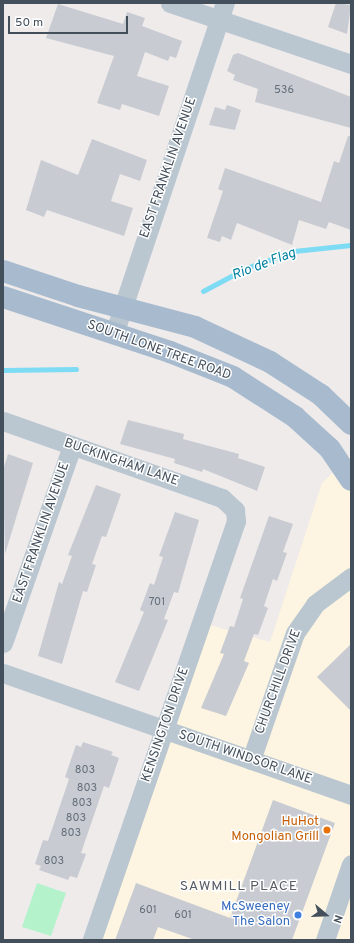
<!DOCTYPE html>
<html>
<head>
<meta charset="utf-8">
<style>
  body { margin:0 }
  #map { position:relative; width:354px; height:943px; overflow:hidden; background:#efebeb; font-family:Overpass,sans-serif }
  div>[style] { position:absolute }
  .commercial>* { inset:0; background:#fdf5e1 }
  .green>* { inset:0; background:#b4f2cc }
  .stream>* { height:5px; margin:-2.5px; padding:0 2.5px; transform-origin:2.5px; border-radius:2.5px; background:#7ddbf4 }
  .building>* { inset:0; background:#c8cbd2 }
  .minor>* { height:19px; margin:-9.5px; padding:0 9.5px; transform-origin:9.5px; border-radius:9.5px; background:#bbc7d0 }
  .major>* { height:22px; margin:-11px; padding:0 11px; transform-origin:11px; border-radius:11px; background:#a8bbce }
  .dots>* { width:11px; height:11px; translate:-50% -50%; box-sizing:border-box; border:2px solid #fff; border-radius:50% }
  span { translate:-50% -50%; white-space:nowrap; text-align:center; line-height:1.15; -webkit-text-stroke:3px #fff; paint-order:stroke }
  .number-label { font-size:11px; color:#646e79 }
  .number-label span { -webkit-text-stroke-width:0 }
  .street-label { font-size:13px; color:#434f5b }
  .food-label { font-size:13px; color:#c56008 }
  .right { translate:-100% -50%; text-align:right }
  .shop-label { font-size:13px; color:#366cbe }
  .water-label { font-size:14px; color:#0280a0; font-style:italic }
  .neighbourhood-label { font-size:14px; color:#585c62; letter-spacing:1px }
  .frame { position:absolute; inset:0; border:4px solid #434f5b; pointer-events:none }
  .north { position:absolute; left:306px; top:895px; width:40px; height:40px; -webkit-text-stroke:3px #fff; paint-order:stroke; rotate:109deg; font-size:11px; font-weight:700; line-height:16px; text-align:center; color:#434f5b }
  .north::after { content:''; display:block; margin:auto; width:14px; height:18px; background:#434f5b; clip-path:polygon(50% 0,100% 100%,50% 72%,0 100%) }
  .scale { position:absolute; left:8px; top:16px; width:120px; height:18px; box-sizing:border-box; border:2px solid #434f5b; border-top:0; padding-left:5px; font-size:12px; line-height:14px; white-space:nowrap; color:#434f5b; -webkit-text-stroke:3px #fff; paint-order:stroke }
</style>
</head>
<body>
<div id="map">
  <div class="commercial">
    <i style="clip-path:polygon(351px 455px,351px 940px,99px 940px,206px 624px,270px 642px,322px 483px)"></i>
  </div>
  <div class="green">
    <i style="clip-path:polygon(37px 883px,66px 893px,51px 936px,22px 927px)"></i>
  </div>
  <div class="stream">
    <i style="left:203px;top:291px;width:49px;rotate:-28.1deg"></i>
    <i style="left:246px;top:268px;width:51px;rotate:-19.5deg"></i>
    <i style="left:294px;top:251px;width:57px;rotate:-6deg"></i>
    <i style="left:3px;top:370px;width:73px;rotate:-0.8deg"></i>
  </div>
  <div class="building">
    <i style="clip-path:polygon(336px 3px,351px 5px,347px 34px,328px 27px)"></i>
    <i style="clip-path:polygon(58px 4px,123px 24px,127px 12px,145px 18px,142px 26px,182px 41px,176px 58px,170px 56px,168px 61px,145px 52px,137px 76px,169px 86px,159px 116px,122px 104px,120px 110px,97px 103px,114px 56px,46px 38px)"></i>
    <i style="clip-path:polygon(238px 53px,351px 97px,351px 128px,255px 102px,258px 89px,233px 80px,235px 75px,227px 71px,233px 55px)"></i>
    <i style="clip-path:polygon(227px 105px,241px 110px,235px 130px,209px 125px,215px 107px,225px 110px)"></i>
    <i style="clip-path:polygon(348px 136px,351px 136px,351px 230px,329px 222px,326px 229px,299px 220px,292px 245px,237px 223px,231px 240px,222px 236px,220px 242px,207px 238px,223px 191px,218px 189px,225px 168px,321px 202px,334px 161px,339px 163px)"></i>
    <i style="clip-path:polygon(92px 139px,147px 160px,140px 181px,120px 174px,111px 201px,133px 208px,124px 236px,47px 210px,44px 217px,26px 210px,41px 160px,78px 175px)"></i>
    <i style="clip-path:polygon(128px 420px,184px 434px,183px 439px,239px 454px,238px 458px,265px 467px,257px 491px,203px 469px,202px 472px,174px 463px,175px 459px,120px 444px)"></i>
    <i style="clip-path:polygon(8px 454px,33px 463px,5px 554px,3px 470px)"></i>
    <i style="clip-path:polygon(96px 485px,121px 494px,106px 537px,102px 536px,92px 564px,96px 565px,87px 592px,83px 591px,62px 664px,38px 656px,59px 582px,62px 584px,72px 556px,68px 555px)"></i>
    <i style="clip-path:polygon(175px 512px,199px 520px,178px 593px,174px 592px,164px 619px,168px 620px,139px 691px,115px 682px,144px 612px,140px 610px,150px 583px,154px 585px,163px 557px,159px 556px)"></i>
    <i style="clip-path:polygon(269px 516px,293px 524px,283px 552px,287px 553px,277px 581px,273px 579px,264px 606px,268px 608px,258px 635px,254px 634px,244px 661px,249px 663px,226px 716px,201px 708px,224px 654px,220px 653px,230px 626px,234px 627px,243px 599px,240px 598px)"></i>
    <i style="clip-path:polygon(351px 644px,351px 711px,317px 677px)"></i>
    <i style="clip-path:polygon(83px 742px,113px 752px,111px 755px,119px 758px,109px 788px,104px 786px,81px 853px,86px 854px,77px 878px,70px 876px,68px 880px,39px 870px,41px 866px,35px 864px,43px 840px,48px 841px,69px 779px,65px 777px,76px 745px,81px 747px)"></i>
    <i style="clip-path:polygon(273px 800px,335px 823px,292px 940px,195px 940px,158px 927px,153px 940px,115px 940px,136px 883px,230px 918px)"></i>
  </div>
  <div class="minor">
    <i style="left:170px;top:3px;width:191px;rotate:18.6deg"></i>
    <i style="left:114px;top:334px;width:349px;rotate:-71.5deg"></i>
    <i style="left:3px;top:421px;width:232px;rotate:19.4deg"></i>
    <i style="left:222px;top:498px;width:18px;rotate:43deg"></i>
    <i style="left:235px;top:510px;width:11px;rotate:85deg"></i>
    <i style="left:236px;top:521px;width:443px;rotate:109deg"></i>
    <i style="left:3px;top:643px;width:209px;rotate:-70.7deg"></i>
    <i style="left:3px;top:673px;width:369px;rotate:19.3deg"></i>
    <i style="left:251px;top:760px;width:134px;rotate:-70.9deg"></i>
    <i style="left:295px;top:633px;width:35px;rotate:-55deg"></i>
    <i style="left:315px;top:604px;width:45px;rotate:-36.9deg"></i>
    <i style="left:325px;top:940px;width:80px;rotate:-71.1deg"></i>
  </div>
  <div class="major">
    <i style="left:3px;top:271px;width:79px;rotate:18.4deg"></i>
    <i style="left:78px;top:296px;width:121px;rotate:14.8deg"></i>
    <i style="left:195px;top:327px;width:83px;rotate:25deg"></i>
    <i style="left:270px;top:362px;width:61px;rotate:32.9deg"></i>
    <i style="left:321px;top:395px;width:42px;rotate:44deg"></i>
    <i style="left:3px;top:297px;width:176px;rotate:18.2deg"></i>
    <i style="left:170px;top:352px;width:68px;rotate:21.6deg"></i>
    <i style="left:233px;top:377px;width:74px;rotate:32.8deg"></i>
    <i style="left:295px;top:417px;width:47px;rotate:42.4deg"></i>
    <i style="left:330px;top:449px;width:37px;rotate:56deg"></i>
  </div>
  <div class="dots">
    <i style="left:327px;top:830px;background:#e8710a"></i>
    <i style="left:298px;top:915px;background:#3f7fe0"></i>
  </div>
  <div class="number-label">
    <span style="left:284px;top:90px">536</span>
    <span style="left:157px;top:602px">701</span>
    <span style="left:85px;top:770px">803</span>
    <span style="left:87px;top:788px">803</span>
    <span style="left:82px;top:803px">803</span>
    <span style="left:76px;top:818px">803</span>
    <span style="left:71px;top:833px">803</span>
    <span style="left:54px;top:861px">803</span>
    <span style="left:148px;top:910px">601</span>
    <span style="left:183px;top:915px">601</span>
  </div>
  <div class="street-label">
    <span style="left:169px;top:168px;rotate:-71deg">EAST FRANKLIN AVENUE</span>
    <span style="left:159px;top:351px;rotate:20deg">SOUTH LONE TREE ROAD</span>
    <span style="left:121px;top:463px;rotate:19deg">BUCKINGHAM LANE</span>
    <span style="left:42px;top:533px;rotate:-71deg">EAST FRANKLIN AVENUE</span>
    <span style="left:279px;top:682px;rotate:-70deg">CHURCHILL DRIVE</span>
    <span style="left:166px;top:725px;rotate:-71deg">KENSINGTON DRIVE</span>
    <span style="left:245px;top:758px;rotate:19deg">SOUTH WINDSOR LANE</span>
  </div>
  <div class="food-label">
    <span class="right" style="left:319px;top:830px">HuHot<br>Mongolian Grill</span>
  </div>
  <div class="shop-label">
    <span class="right" style="left:290px;top:915px">McSweeney<br>The Salon</span>
  </div>
  <div class="water-label">
    <span style="left:264px;top:265px;rotate:-21deg">Rio de Flag</span>
  </div>
  <div class="neighbourhood-label">
    <span style="left:239px;top:887px">SAWMILL PLACE</span>
  </div>
  <div class="frame"></div>
  <div class="north">N</div>
  <div class="scale">50 m</div>
</div>
</body>
</html>
